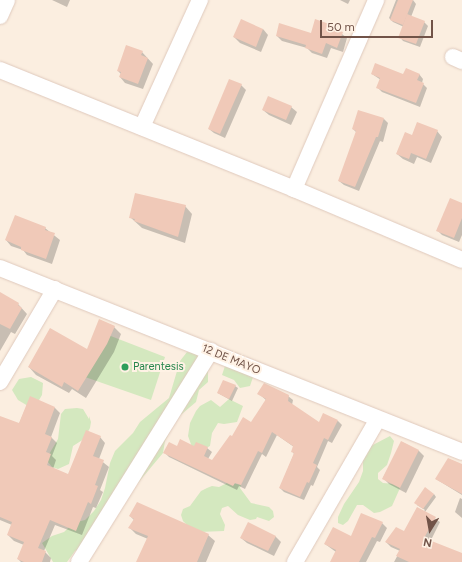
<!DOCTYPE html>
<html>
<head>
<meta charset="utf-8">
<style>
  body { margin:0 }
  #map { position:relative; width:462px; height:562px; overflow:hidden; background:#fbeee0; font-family:Figtree,sans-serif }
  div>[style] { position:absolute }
  .green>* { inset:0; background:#d4e8bf }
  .shadow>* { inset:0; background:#0003 }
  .building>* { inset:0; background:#f0c9b8 }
  .roads { filter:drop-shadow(0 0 1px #dfc9bc) drop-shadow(0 0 1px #dfc9bc) }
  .street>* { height:16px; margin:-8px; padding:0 8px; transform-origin:8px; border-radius:8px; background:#fff }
  .dots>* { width:11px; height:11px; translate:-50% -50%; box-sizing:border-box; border:2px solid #fff2e5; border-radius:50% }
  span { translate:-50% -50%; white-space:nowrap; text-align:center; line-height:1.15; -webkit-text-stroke:4px #fff2e5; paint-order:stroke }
  .street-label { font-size:11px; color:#715348 }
  .leisure-label { font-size:11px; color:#27864d }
  .left { translate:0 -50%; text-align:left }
  .north { position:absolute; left:410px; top:510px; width:40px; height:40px; -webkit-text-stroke:3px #fff2e5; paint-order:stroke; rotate:191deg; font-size:11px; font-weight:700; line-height:16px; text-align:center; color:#715348 }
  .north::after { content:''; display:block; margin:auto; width:14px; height:18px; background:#715348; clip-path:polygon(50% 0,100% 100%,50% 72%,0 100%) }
  .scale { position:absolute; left:320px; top:20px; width:113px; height:18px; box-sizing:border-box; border:2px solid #715348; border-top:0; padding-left:5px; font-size:12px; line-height:14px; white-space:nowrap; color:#715348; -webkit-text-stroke:3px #fff2e5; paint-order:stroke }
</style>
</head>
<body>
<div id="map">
  <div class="green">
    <i style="clip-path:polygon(103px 333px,165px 357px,151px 400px,85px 377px)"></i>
    <i style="clip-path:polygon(187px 352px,200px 354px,208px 363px,208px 382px,199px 390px,196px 402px,176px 419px,165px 441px,163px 453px,86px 545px,75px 551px,67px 562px,53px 562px,42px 543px,52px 536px,64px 532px,73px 523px,85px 520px,94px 511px,101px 500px,105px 488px,110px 463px,115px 451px,133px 433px,140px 422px,169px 398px,180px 361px)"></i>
    <i style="clip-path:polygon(226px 363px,253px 377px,250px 386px,240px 388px,234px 380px,222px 375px)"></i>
    <i style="clip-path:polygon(31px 377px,43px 383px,42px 395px,39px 400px,28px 406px,18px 400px,12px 390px,19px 379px)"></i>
    <i style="clip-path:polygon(229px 399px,243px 406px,237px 422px,224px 424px,218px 423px,212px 433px,210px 446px,204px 449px,192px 447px,188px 436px,190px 423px,196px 411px,200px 406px,211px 400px,220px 407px)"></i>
    <i style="clip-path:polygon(77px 408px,83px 409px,89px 419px,89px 416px,91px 422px,90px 428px,84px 439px,73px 446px,69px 464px,58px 469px,52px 467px,48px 462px,48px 456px,58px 439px,61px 414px,65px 409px)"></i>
    <i style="clip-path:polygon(390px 436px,394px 441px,391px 453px,387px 465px,378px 473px,378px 479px,383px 483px,395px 484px,400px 488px,392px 506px,380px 512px,374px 513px,363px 505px,357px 505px,348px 521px,343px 525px,338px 523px,338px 517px,344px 504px,359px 482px,363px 471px,363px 458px,369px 447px)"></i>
    <i style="clip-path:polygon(229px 482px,241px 485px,240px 488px,251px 503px,269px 507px,273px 511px,274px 517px,269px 521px,257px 517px,256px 519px,250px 520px,238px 515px,228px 506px,222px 508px,220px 514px,225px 525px,224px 531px,199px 532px,187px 525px,183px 521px,181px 515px,183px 509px,190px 506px,201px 491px,207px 488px,212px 486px,219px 487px)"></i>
  </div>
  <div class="shadow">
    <i style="clip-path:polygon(52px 0,70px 0,67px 7px)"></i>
    <i style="clip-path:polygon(340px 0,350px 0,348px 4px)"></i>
    <i style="clip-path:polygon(396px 0,413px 0,416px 4px,411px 17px,424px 22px,428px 26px,420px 47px,403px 41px,400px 37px,404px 27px,393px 22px,389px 18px)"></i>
    <i style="clip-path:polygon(332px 26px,347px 38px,343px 52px,331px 48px,327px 58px,312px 53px,307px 48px,282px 41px,277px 36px,311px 34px)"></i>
    <i style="clip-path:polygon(263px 29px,268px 35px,261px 52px,240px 43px,234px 37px)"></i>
    <i style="clip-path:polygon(142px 52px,153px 64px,143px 89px,125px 83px,120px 77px,121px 74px,118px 71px)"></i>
    <i style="clip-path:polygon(372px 74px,419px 74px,423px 79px,422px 83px,427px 88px,420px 107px,382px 92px,378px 88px,381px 80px)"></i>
    <i style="clip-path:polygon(241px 85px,246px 90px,225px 138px,214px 133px,209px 129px)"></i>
    <i style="clip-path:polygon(291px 107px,297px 112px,291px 125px,269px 115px,263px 110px)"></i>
    <i style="clip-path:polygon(384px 119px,388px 123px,383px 142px,380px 141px,359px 191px,344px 185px,339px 181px,357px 133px,353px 129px)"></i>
    <i style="clip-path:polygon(437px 131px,442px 137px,431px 163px,417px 157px,414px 164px,403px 159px,397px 154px,412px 136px)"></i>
    <i style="clip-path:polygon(462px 205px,462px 235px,459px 242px,442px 235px,437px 230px)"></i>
    <i style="clip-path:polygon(185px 206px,192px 214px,185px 243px,142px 228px,130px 217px)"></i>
    <i style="clip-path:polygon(45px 228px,60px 240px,52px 264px,27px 255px,23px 250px,11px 246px,6px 240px)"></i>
    <i style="clip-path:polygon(0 300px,18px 304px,27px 314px,15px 334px,11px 332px,0 351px)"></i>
    <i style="clip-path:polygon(114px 327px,121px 334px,114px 352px,86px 398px,72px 389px,69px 393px,36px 375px,29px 367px,87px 351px)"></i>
    <i style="clip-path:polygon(235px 386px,238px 388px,232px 401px,218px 393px)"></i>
    <i style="clip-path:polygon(258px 393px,288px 396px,293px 400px,292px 405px,319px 423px,338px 421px,342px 425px,332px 443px,328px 441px,317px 467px,320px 470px,313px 486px,311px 485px,304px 500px,284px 492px,280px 488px,294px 454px,292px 451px,294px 447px,277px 435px,266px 457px,262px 454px,245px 489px,239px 486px,237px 490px,169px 457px,165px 453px,178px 447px,207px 448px,212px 452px,208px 459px,213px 462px,233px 437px,252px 424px,266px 400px)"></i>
    <i style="clip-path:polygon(30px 398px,55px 408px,60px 413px,51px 437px,57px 443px,52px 456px,56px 460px,53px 469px,69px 475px,100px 437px,105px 443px,99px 459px,109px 467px,100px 490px,103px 492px,96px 508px,93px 507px,82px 535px,55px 525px,44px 551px,51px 558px,50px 562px,21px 562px,18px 559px,24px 545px,14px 541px,8px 535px,12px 525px,0 520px,0 417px,19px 424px)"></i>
    <i style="clip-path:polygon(402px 442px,419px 451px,424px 456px,406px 493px,389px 484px,383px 478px)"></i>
    <i style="clip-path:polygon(462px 465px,462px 495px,436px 479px)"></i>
    <i style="clip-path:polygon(434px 494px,436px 497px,425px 512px,440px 522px,430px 542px,462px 554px,462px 562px,394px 562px,400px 551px,391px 547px,386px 542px,404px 532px,425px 510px,417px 505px)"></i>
    <i style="clip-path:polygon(460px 498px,462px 499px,462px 518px,455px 512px)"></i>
    <i style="clip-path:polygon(130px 516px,208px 535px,215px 541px,206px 562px,137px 562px,148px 539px,136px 534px,130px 528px,134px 520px)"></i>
    <i style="clip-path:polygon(382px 523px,387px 528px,380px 542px,377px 541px,366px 562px,331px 562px,336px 552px,325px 544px,352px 538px)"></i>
    <i style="clip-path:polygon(275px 536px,281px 542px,274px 556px,247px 543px,241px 538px)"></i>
  </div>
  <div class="building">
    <i style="clip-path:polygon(398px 0,413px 0,403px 25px,390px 20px)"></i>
    <i style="clip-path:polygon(407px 14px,425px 21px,416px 44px,398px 38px)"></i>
    <i style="clip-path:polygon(241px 19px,263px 29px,256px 47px,233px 37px)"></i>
    <i style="clip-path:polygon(315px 19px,332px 25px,331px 28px,343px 32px,337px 48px,326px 43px,322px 54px,305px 48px,306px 45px,276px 36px,279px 23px,311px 33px)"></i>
    <i style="clip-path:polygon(126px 45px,143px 51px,141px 55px,148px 58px,138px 84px,119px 77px,121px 72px,117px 71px)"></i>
    <i style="clip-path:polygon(375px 63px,403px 74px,406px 68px,420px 74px,417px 80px,424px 83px,416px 103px,376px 88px,380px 78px,371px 74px)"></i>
    <i style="clip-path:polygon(229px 79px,242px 84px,220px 134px,208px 129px)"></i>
    <i style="clip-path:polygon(268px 96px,292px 106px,286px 120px,262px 110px)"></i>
    <i style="clip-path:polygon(358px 110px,384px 118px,378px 137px,376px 137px,355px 187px,338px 181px,356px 131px,352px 129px)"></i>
    <i style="clip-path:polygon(417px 122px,438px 130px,426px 159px,411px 153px,409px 159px,396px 154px,405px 132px,412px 135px)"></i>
    <i style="clip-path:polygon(135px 193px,186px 205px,178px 237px,134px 221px,135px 219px,129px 218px)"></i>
    <i style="clip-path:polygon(450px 198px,462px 203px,462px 218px,454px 238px,436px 231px)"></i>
    <i style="clip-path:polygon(15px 215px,46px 227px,45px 230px,55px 233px,46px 259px,21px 250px,21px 247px,5px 240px)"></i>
    <i style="clip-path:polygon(0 292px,19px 303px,18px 305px,22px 308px,10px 329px,0 324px)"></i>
    <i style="clip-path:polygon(99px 319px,115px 326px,107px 344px,78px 391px,64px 382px,62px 387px,28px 367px,50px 328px,87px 349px)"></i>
    <i style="clip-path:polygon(223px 380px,236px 385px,229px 399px,217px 393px)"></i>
    <i style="clip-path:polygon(264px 383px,289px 395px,288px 401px,319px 422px,323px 413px,338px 420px,328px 440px,324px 438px,313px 463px,317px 465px,309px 483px,307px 482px,300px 497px,279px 488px,294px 453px,291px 452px,293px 446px,272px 432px,262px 453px,258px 451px,241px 485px,235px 483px,233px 486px,163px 453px,169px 442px,177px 446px,180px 439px,194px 446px,196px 442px,208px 447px,204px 456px,212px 460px,230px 435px,232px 436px,243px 417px,251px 422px,266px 399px,257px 394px)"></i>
    <i style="clip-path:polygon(30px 396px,55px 407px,45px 434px,52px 437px,46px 452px,51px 454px,47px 465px,68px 474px,86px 430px,101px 436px,93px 456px,104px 460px,95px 485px,98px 486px,91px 504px,88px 502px,76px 531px,50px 520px,38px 548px,46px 551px,42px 562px,24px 562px,17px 559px,24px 542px,7px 535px,12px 522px,0 517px,0 416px,19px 423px)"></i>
    <i style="clip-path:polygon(401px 441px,419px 450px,400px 488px,382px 479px)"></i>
    <i style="clip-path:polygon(448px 458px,462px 464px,462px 494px,435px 479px)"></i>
    <i style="clip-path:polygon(425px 487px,434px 494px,423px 509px,414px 503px)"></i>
    <i style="clip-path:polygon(137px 502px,209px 534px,197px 562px,136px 562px,148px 536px,128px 528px,134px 519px,129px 516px)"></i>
    <i style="clip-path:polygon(417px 507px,436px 517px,424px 538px,462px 553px,462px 562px,409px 562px,396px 556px,400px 549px,385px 542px,396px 527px,404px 531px)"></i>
    <i style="clip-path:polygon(361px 513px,383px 522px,375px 538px,372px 537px,359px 562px,330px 562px,336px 550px,324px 544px,333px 527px,351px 536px)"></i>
    <i style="clip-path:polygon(248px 522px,276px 536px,268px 551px,240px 538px)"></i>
  </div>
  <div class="roads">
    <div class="street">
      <i style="left:0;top:16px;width:17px;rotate:-66deg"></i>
      <i style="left:453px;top:57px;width:10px;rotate:24deg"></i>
      <i style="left:0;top:70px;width:317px;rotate:22deg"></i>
      <i style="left:294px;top:189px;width:182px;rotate:22.9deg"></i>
      <i style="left:142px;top:127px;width:140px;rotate:-65.5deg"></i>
      <i style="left:294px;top:189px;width:206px;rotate:-66.5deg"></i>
      <i style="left:0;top:268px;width:497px;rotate:21.7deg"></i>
      <i style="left:0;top:382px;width:108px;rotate:-59.4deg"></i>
      <i style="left:79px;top:562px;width:249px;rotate:-58deg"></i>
      <i style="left:295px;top:562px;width:165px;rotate:-59.9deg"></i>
    </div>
  </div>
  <div class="dots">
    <i style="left:125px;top:367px;background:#2e9e5b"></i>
  </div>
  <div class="street-label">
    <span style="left:231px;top:360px;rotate:22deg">12 DE MAYO</span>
  </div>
  <div class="leisure-label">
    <span class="left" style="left:133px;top:367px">Parentesis</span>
  </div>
  <div class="north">N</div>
  <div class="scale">50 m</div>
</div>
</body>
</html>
